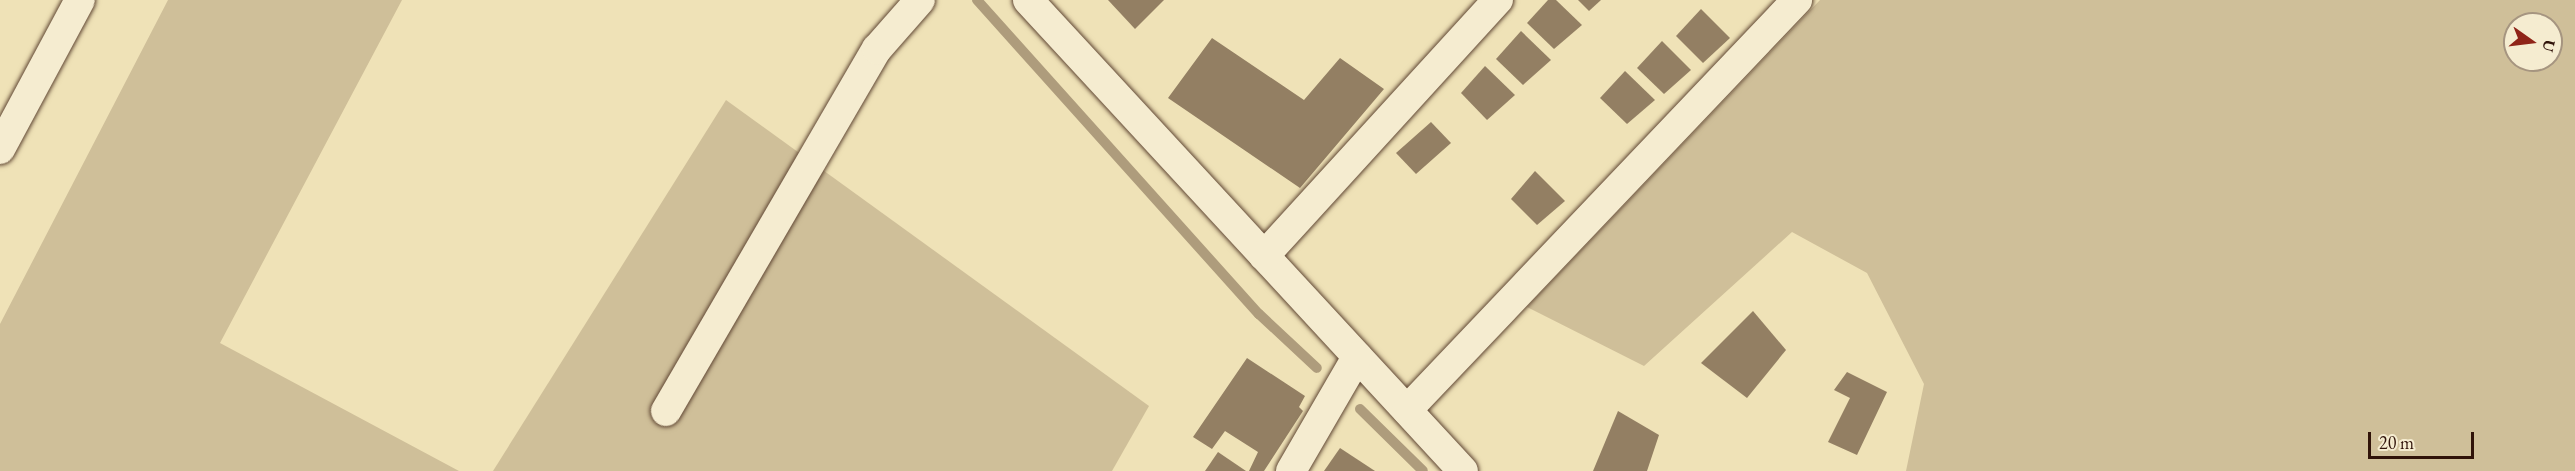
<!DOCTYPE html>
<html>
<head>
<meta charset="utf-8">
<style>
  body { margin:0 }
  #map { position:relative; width:2575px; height:471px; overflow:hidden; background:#efe2b7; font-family:"EB Garamond",serif }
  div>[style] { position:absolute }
  .green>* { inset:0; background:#cfbf99 }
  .stream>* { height:10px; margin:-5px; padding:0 5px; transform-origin:5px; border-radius:5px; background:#ae9c7c }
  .building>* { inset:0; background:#937f63 }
  .roads { filter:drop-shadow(0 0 2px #604734) drop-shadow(0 0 2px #604734) }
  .minor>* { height:30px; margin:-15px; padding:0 15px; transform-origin:15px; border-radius:15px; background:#f5ecd0 }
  span { translate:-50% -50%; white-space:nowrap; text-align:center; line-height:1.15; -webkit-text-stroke:5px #f5ecd0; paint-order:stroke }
  .north { position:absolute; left:2503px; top:12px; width:60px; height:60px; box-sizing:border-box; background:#f5ecd0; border:2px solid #a69580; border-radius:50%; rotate:104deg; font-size:16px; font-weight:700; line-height:24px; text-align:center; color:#301309 }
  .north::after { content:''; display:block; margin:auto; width:21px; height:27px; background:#8f2418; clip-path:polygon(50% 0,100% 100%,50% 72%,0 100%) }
  .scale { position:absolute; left:2368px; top:432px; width:106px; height:27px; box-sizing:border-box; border:3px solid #301309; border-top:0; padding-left:8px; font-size:18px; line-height:21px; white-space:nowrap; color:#301309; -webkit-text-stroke:4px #f5ecd0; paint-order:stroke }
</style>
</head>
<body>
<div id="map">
  <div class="green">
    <i style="clip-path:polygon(168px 0,402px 0,220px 343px,459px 471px,0 471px,0 324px)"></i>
    <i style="clip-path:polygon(evenodd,1820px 0,2575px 0,2575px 471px,1906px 471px,1924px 384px,1867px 273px,1792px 232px,1644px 366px,1527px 307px,1820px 0,2515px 24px,2551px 24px,2551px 60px,2515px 60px,2515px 24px)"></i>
    <i style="clip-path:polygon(726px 100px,1149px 406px,1112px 471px,493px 471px)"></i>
  </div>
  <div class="stream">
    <i style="left:977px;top:0;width:422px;rotate:48.1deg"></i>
    <i style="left:1259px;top:314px;width:79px;rotate:43deg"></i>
    <i style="left:1360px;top:409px;width:88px;rotate:44.5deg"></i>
  </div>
  <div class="building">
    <i style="clip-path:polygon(1108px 0,1164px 0,1135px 29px)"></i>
    <i style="clip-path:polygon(1548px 0,1556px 0,1582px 25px,1554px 49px,1527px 23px)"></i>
    <i style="clip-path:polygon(1578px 0,1601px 0,1589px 11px)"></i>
    <i style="clip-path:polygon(1701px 9px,1730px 38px,1703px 63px,1676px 36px)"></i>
    <i style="clip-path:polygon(1521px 31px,1551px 60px,1523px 85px,1496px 59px)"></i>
    <i style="clip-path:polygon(1212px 38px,1304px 100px,1340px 58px,1384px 89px,1300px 188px,1168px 98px)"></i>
    <i style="clip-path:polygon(1662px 41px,1691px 70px,1664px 94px,1637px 68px)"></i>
    <i style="clip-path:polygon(1485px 66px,1515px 95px,1487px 120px,1461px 93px)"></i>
    <i style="clip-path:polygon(1625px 71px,1655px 100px,1627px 124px,1600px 98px)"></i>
    <i style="clip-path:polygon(1431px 122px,1451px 143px,1416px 174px,1396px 153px)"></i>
    <i style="clip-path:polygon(1535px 171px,1565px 201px,1537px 225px,1511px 199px)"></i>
    <i style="clip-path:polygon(1753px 311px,1786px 350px,1747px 398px,1701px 363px)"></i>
    <i style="clip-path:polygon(1247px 358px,1305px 396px,1299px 407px,1303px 411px,1264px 471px,1249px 471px,1258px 452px,1225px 431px,1212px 449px,1193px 437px)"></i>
    <i style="clip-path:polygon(1847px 372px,1887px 392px,1857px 455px,1828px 442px,1850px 398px,1834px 390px)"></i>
    <i style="clip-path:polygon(1618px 411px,1659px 435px,1647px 471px,1593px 471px)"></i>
    <i style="clip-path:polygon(1340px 448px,1375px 471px,1324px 471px)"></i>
    <i style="clip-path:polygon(1218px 452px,1246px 471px,1205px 471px)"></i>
  </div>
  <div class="roads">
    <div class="minor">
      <i style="left:1028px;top:0;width:641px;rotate:47.28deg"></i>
      <i style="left:0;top:149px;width:169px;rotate:-61.8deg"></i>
      <i style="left:1264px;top:256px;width:347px;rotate:-47.6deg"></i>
      <i style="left:1407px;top:410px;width:566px;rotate:-46.43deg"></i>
      <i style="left:666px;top:411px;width:419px;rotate:-59.8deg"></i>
      <i style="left:877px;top:49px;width:65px;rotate:-48.7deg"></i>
      <i style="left:1291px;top:471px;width:132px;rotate:-59.9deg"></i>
    </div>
  </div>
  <div class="north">U</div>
  <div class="scale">20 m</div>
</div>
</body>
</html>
